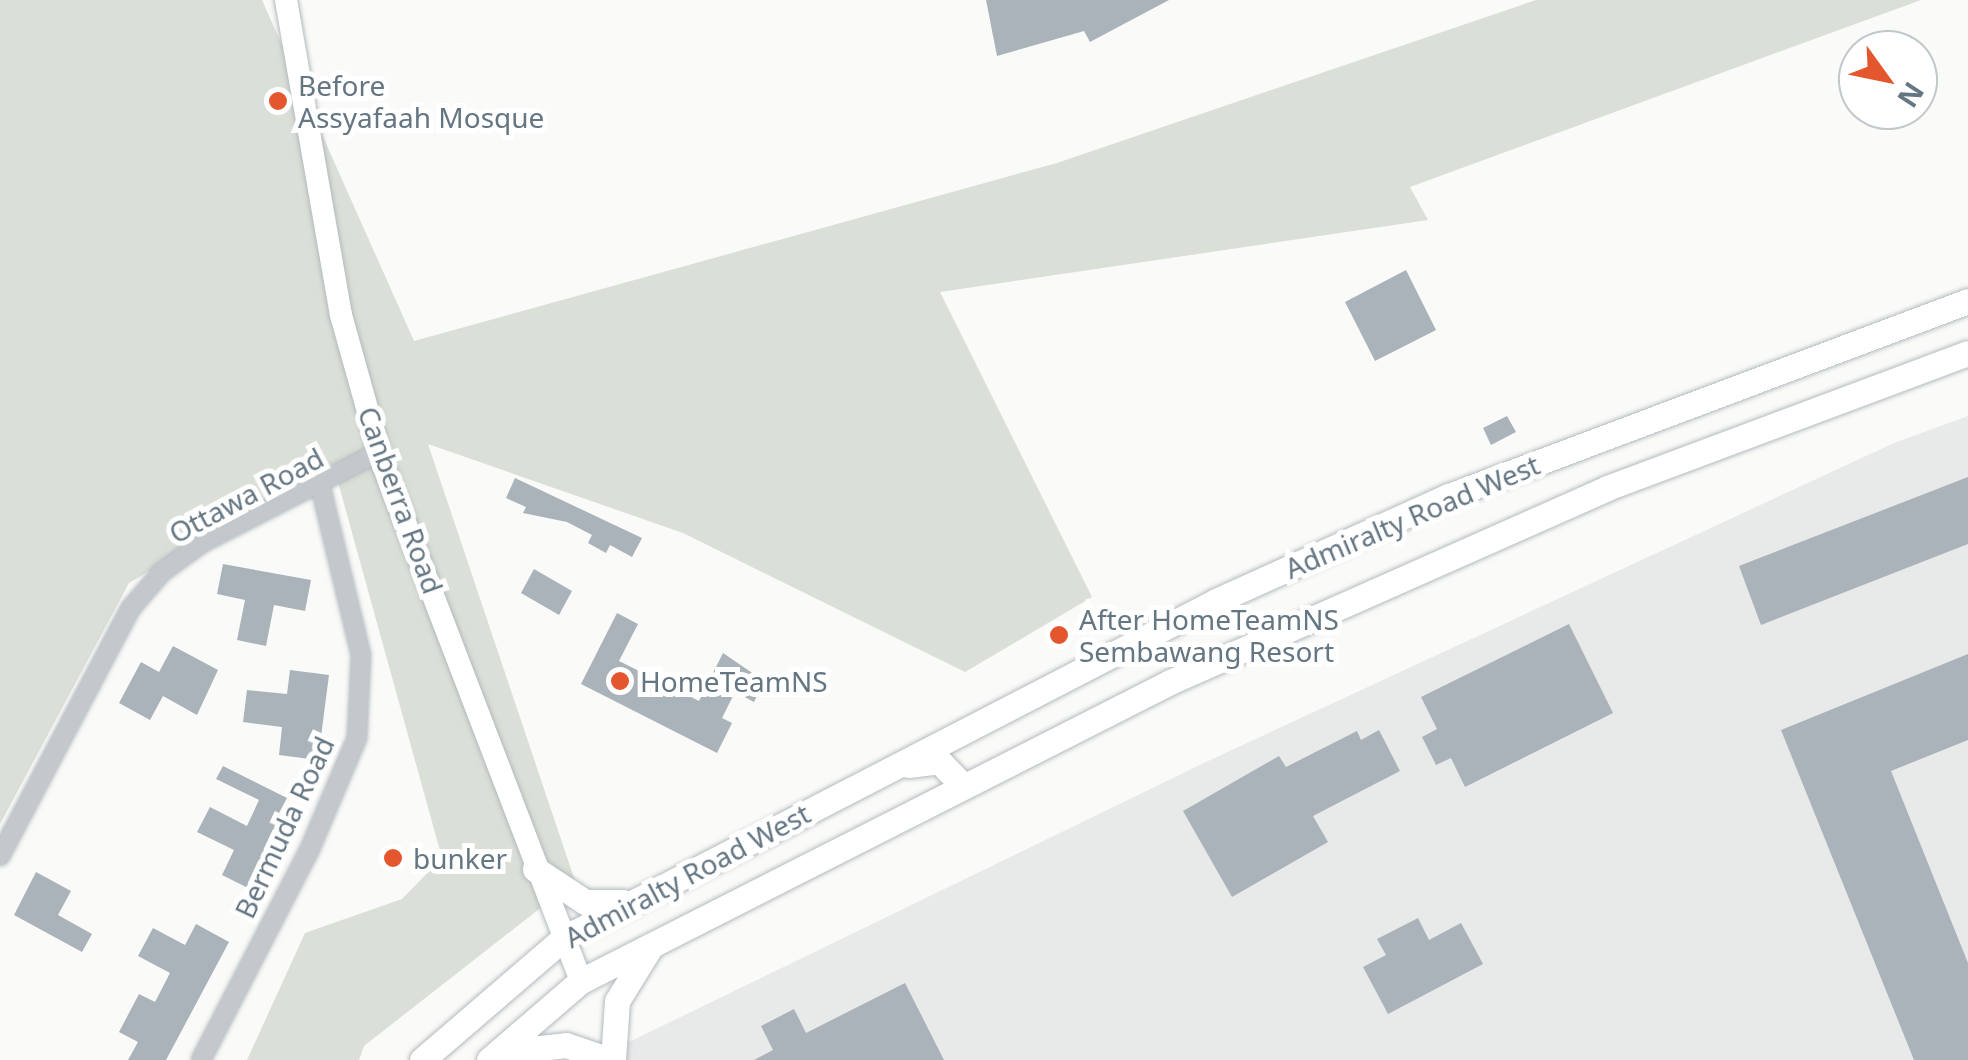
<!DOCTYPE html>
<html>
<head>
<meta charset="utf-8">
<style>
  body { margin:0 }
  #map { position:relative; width:1968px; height:1060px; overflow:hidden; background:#fafaf8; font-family:"Noto Sans",sans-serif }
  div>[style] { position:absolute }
  .built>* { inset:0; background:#e8e9e9 }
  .green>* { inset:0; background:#dadfd7 }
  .building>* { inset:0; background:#aab3b9 }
  .roads { filter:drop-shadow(0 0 2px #b3babf) drop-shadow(0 0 2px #b3babf) }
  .minor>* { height:18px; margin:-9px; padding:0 9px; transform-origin:9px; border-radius:9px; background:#c3c8cc }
  .secondary>* { height:22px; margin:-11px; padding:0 11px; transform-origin:11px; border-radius:11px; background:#fff }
  .primary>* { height:25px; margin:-12.5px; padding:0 12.5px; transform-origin:12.5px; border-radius:12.5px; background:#fff }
  .dots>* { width:28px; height:28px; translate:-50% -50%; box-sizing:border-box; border:5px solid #fff; border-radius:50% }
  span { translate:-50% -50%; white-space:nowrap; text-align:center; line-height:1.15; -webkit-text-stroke:10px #fff; paint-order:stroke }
  .poi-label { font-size:28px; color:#657683 }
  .left { translate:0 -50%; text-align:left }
  .street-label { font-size:28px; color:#657683 }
  .north { position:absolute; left:1838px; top:30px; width:100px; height:100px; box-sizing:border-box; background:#fff; border:2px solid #c1c8cd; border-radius:50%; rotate:123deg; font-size:28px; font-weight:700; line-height:40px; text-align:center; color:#657683 }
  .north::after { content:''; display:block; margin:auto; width:35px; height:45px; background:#e4572e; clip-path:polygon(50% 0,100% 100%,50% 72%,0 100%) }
</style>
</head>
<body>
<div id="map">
  <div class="built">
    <i style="clip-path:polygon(1968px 416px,1968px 1060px,592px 1060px,1206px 762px,1894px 443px)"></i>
  </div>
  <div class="green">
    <i style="clip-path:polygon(0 0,262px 0,414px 341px,1057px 163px,1536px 0,1921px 0,1410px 187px,1428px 220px,940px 292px,1092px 597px,965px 672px,683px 533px,428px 444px,575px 881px,364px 1046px,359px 1060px,247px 1060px,305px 933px,402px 899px,442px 858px,333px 464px,129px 583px,0 824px)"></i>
  </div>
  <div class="building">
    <i style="clip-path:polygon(986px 0,1169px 0,1090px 42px,1084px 31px,997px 56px)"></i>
    <i style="clip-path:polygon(1406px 270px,1436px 330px,1375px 361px,1345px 302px)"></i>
    <i style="clip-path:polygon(1507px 416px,1516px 432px,1491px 445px,1483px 428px)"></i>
    <i style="clip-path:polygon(1968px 477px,1968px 544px,1761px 625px,1739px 566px)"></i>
    <i style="clip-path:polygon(515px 478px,642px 538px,632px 557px,610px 545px,606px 553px,588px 543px,592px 535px,567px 522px,523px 513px,526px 507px,506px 498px)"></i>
    <i style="clip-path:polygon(223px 564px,311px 580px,305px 611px,274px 605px,266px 646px,237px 640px,245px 600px,217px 594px)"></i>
    <i style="clip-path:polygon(534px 569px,572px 591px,559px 615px,521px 593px)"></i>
    <i style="clip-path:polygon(617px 613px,638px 624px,619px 661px,699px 701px,723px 653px,764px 681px,754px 702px,735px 692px,722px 718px,732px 723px,717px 753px,581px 684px)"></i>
    <i style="clip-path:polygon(1569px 624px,1613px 713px,1465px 787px,1451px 758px,1436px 765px,1422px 737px,1437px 729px,1421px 697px)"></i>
    <i style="clip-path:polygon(173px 646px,218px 670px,197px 715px,163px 696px,150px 720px,119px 703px,141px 662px,159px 672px)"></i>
    <i style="clip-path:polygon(1968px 654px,1968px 740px,1891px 771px,1968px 963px,1968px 1060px,1914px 1060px,1781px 730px)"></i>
    <i style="clip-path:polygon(290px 670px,329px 675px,318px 760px,279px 755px,282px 727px,243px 722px,247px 690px,287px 694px)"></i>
    <i style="clip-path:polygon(1379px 730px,1400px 771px,1313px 816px,1328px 842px,1232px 897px,1183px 811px,1279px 756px,1286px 767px,1357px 731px,1361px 740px)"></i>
    <i style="clip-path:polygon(223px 766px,287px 798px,279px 813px,290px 818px,254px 891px,222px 875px,234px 850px,197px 832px,210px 807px,247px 826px,259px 800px,216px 779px)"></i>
    <i style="clip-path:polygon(36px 872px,71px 891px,58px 915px,92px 934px,82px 952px,14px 915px)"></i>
    <i style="clip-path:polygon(1418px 918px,1429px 940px,1461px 923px,1483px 964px,1388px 1014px,1363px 967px,1386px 955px,1377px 939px)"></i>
    <i style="clip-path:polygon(196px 924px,229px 942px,166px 1060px,128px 1060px,138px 1042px,119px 1032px,139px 994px,155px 1002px,170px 973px,138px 956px,153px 928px,185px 945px)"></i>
    <i style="clip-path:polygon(905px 983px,944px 1060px,754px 1060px,773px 1050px,761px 1026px,794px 1009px,806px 1033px)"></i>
  </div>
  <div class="roads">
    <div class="minor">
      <i style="left:0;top:856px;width:280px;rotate:-62.2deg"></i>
      <i style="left:131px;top:608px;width:48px;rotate:-49.3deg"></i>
      <i style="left:162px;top:572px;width:49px;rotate:-35.9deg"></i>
      <i style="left:202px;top:543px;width:199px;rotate:-27.2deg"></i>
      <i style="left:201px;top:1060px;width:235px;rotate:-62.7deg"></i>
      <i style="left:309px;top:851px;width:123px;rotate:-67deg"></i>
      <i style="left:357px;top:738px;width:83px;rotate:-87.2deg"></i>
      <i style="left:361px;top:655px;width:172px;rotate:-103.5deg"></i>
    </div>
    <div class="secondary">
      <i style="left:286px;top:0;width:320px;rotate:80.1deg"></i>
      <i style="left:341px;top:315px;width:156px;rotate:74.4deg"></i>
      <i style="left:383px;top:465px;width:553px;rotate:69.01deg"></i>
    </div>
    <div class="primary">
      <i style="left:908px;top:765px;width:31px;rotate:-7deg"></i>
      <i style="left:939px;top:761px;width:32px;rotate:46deg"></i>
      <i style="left:535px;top:869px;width:60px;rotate:33.4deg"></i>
      <i style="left:585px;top:902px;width:38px"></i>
      <i style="left:504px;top:1052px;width:62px;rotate:-6.4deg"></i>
      <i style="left:566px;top:1045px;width:46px;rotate:18.8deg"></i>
      <i style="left:422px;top:1060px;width:187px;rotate:-40.7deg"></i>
      <i style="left:564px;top:938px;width:734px;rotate:-27.33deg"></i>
      <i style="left:1216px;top:601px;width:256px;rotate:-24.3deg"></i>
      <i style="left:1449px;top:496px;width:554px;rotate:-20.59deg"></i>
      <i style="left:489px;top:1060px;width:121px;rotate:-40.7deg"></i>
      <i style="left:581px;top:981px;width:661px;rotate:-26.91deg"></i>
      <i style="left:1170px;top:682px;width:478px;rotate:-23.9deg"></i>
      <i style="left:1607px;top:488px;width:385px;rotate:-20.5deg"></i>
      <i style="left:613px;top:1060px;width:59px;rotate:-86.1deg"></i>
      <i style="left:617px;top:1001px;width:65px;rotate:-58.3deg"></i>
    </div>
  </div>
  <div class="dots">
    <i style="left:278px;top:101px;background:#e4572e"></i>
    <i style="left:1059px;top:635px;background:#e4572e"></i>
    <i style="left:620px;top:681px;background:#e4572e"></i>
    <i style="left:393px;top:858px;background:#e4572e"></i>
  </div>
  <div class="poi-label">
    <span class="left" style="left:298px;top:101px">Before<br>Assyafaah Mosque</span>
    <span class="left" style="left:1079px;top:635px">After HomeTeamNS<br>Sembawang Resort</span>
    <span class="left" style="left:640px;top:681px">HomeTeamNS</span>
    <span class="left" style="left:413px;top:858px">bunker</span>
  </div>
  <div class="street-label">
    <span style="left:246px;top:495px;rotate:-28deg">Ottawa Road</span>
    <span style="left:401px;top:500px;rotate:70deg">Canberra Road</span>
    <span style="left:1412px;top:516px;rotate:-23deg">Admiralty Road West</span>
    <span style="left:284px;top:827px;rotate:-65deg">Bermuda Road</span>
    <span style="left:687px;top:875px;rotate:-28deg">Admiralty Road West</span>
  </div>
  <div class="north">N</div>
</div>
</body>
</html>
